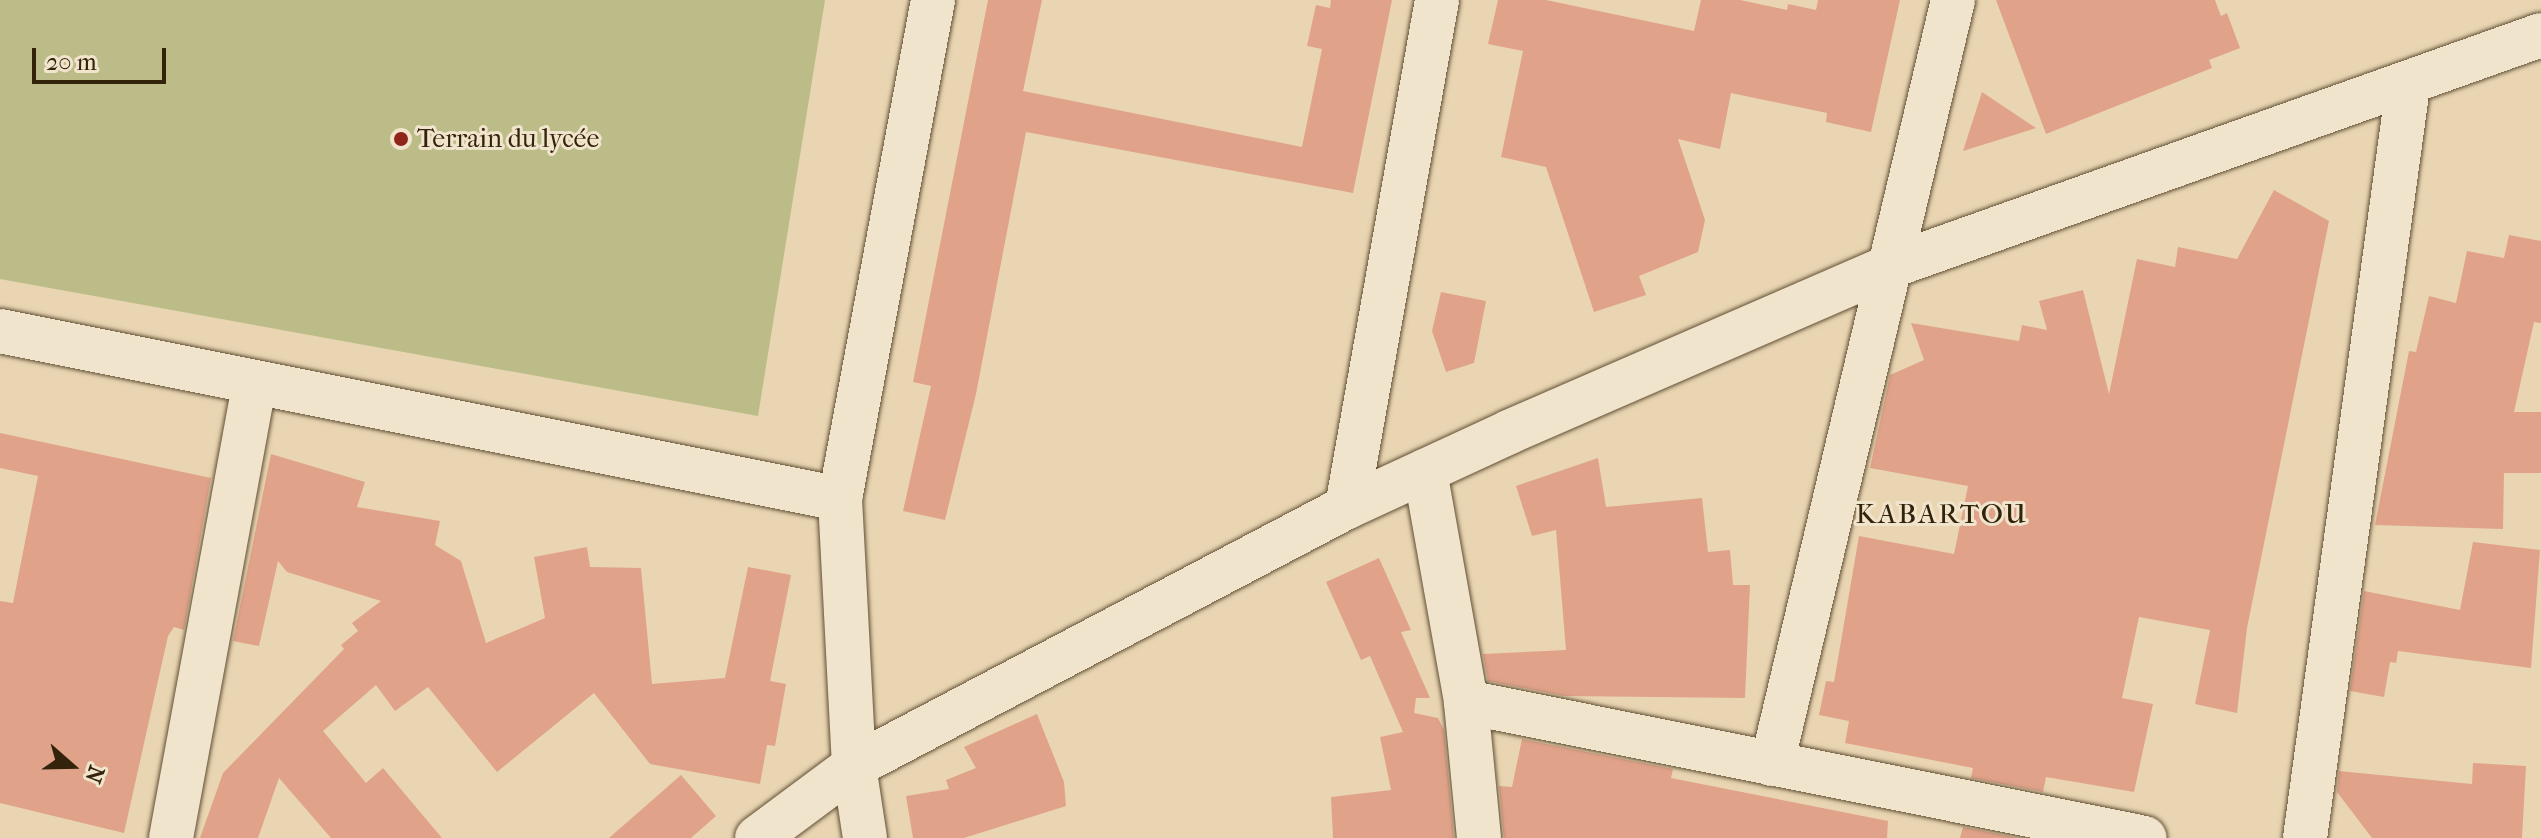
<!DOCTYPE html>
<html>
<head>
<meta charset="utf-8">
<style>
  body { margin:0 }
  #map { position:relative; width:2541px; height:838px; overflow:hidden; background:#e9d5b2; font-family:"IM FELL French Canon",serif }
  div>[style] { position:absolute }
  .green>* { inset:0; background:#bcbc88 }
  .building>* { inset:0; background:#e0a38a }
  .roads { filter:drop-shadow(0 0 2px #615035) drop-shadow(0 0 2px #615035) }
  .minor>* { height:44px; margin:-22px; padding:0 22px; transform-origin:22px; border-radius:22px; background:#f1e4cd }
  .dots>* { width:22px; height:22px; translate:-50% -50%; box-sizing:border-box; border:4px solid #f1e4cd; border-radius:50% }
  span { translate:-50% -50%; white-space:nowrap; text-align:center; line-height:1.15; -webkit-text-stroke:6px #f1e4cd; paint-order:stroke }
  .poi-label { font-size:26px; color:#34230b }
  .left { translate:0 -50%; text-align:left }
  .neighbourhood-label { font-size:28px; color:#34230b; letter-spacing:2px }
  .north { position:absolute; left:32px; top:726px; width:80px; height:80px; -webkit-text-stroke:6px #f1e4cd; paint-order:stroke; rotate:110deg; font-size:22px; font-weight:700; line-height:32px; text-align:center; color:#34230b }
  .north::after { content:''; display:block; margin:auto; width:28px; height:36px; background:#34230b; clip-path:polygon(50% 0,100% 100%,50% 72%,0 100%) }
  .scale { position:absolute; left:32px; top:48px; width:134px; height:36px; box-sizing:border-box; border:4px solid #34230b; border-top:0; padding-left:10px; font-size:24px; line-height:28px; white-space:nowrap; color:#34230b; -webkit-text-stroke:6px #f1e4cd; paint-order:stroke }
</style>
</head>
<body>
<div id="map">
  <div class="green">
    <i style="clip-path:polygon(0 0,825px 0,758px 416px,0 279px)"></i>
  </div>
  <div class="building">
    <i style="clip-path:polygon(988px 0,1042px 0,1023px 91px,1302px 147px,1322px 49px,1307px 46px,1316px 5px,1330px 8px,1331px 0,1392px 0,1353px 193px,1026px 132px,976px 394px,945px 520px,903px 511px,931px 386px,913px 382px)"></i>
    <i style="clip-path:polygon(1498px 0,1546px 0,1694px 31px,1701px 0,1740px 0,1787px 10px,1788px 4px,1816px 10px,1818px 0,1900px 0,1871px 132px,1826px 122px,1827px 113px,1731px 93px,1720px 149px,1678px 139px,1705px 220px,1698px 252px,1639px 276px,1646px 295px,1594px 312px,1546px 167px,1501px 157px,1523px 51px,1488px 44px)"></i>
    <i style="clip-path:polygon(1996px 0,2215px 0,2221px 16px,2227px 13px,2240px 48px,2209px 60px,2212px 68px,2046px 134px)"></i>
    <i style="clip-path:polygon(1982px 92px,2036px 128px,1963px 151px)"></i>
    <i style="clip-path:polygon(2274px 190px,2329px 221px,2247px 628px,2237px 713px,2195px 704px,2210px 630px,2139px 617px,2122px 698px,2153px 704px,2134px 792px,2046px 777px,2043px 792px,1971px 778px,1973px 768px,1845px 743px,1849px 721px,1819px 715px,1826px 681px,1834px 682px,1859px 536px,1954px 554px,1968px 486px,1870px 468px,1890px 375px,1924px 360px,1911px 323px,2019px 341px,2022px 325px,2047px 330px,2039px 301px,2083px 290px,2109px 394px,2137px 259px,2175px 267px,2178px 247px,2237px 259px)"></i>
    <i style="clip-path:polygon(2509px 235px,2541px 241px,2541px 323px,2534px 322px,2514px 412px,2541px 412px,2541px 473px,2504px 473px,2503px 529px,2375px 525px,2409px 351px,2416px 352px,2429px 296px,2456px 303px,2467px 251px,2504px 258px)"></i>
    <i style="clip-path:polygon(1441px 292px,1486px 301px,1474px 363px,1446px 372px,1432px 331px)"></i>
    <i style="clip-path:polygon(0 433px,211px 478px,184px 630px,174px 627px,168px 636px,124px 833px,0 803px,0 601px,13px 603px,38px 476px,0 468px)"></i>
    <i style="clip-path:polygon(271px 454px,365px 482px,357px 507px,440px 521px,435px 545px,461px 561px,486px 643px,545px 618px,534px 557px,587px 547px,590px 567px,641px 568px,652px 684px,725px 678px,748px 567px,791px 575px,770px 681px,786px 684px,775px 746px,767px 745px,760px 784px,650px 764px,594px 693px,497px 772px,428px 687px,395px 711px,376px 685px,323px 731px,366px 783px,383px 768px,442px 838px,331px 838px,279px 778px,258px 838px,200px 838px,223px 773px,344px 649px,341px 645px,358px 631px,352px 623px,381px 601px,287px 572px,278px 561px,259px 646px,233px 641px)"></i>
    <i style="clip-path:polygon(1598px 458px,1606px 507px,1702px 498px,1708px 552px,1730px 550px,1733px 585px,1750px 585px,1745px 698px,1564px 696px,1488px 681px,1483px 654px,1566px 650px,1556px 530px,1532px 536px,1516px 486px)"></i>
    <i style="clip-path:polygon(2473px 542px,2540px 550px,2531px 668px,2398px 651px,2396px 663px,2390px 662px,2384px 697px,2350px 691px,2364px 591px,2460px 610px)"></i>
    <i style="clip-path:polygon(1379px 558px,1411px 630px,1401px 632px,1430px 698px,1416px 698px,1414px 713px,1438px 718px,1444px 730px,1454px 838px,1333px 838px,1331px 797px,1391px 790px,1380px 737px,1403px 732px,1370px 656px,1361px 660px,1326px 582px)"></i>
    <i style="clip-path:polygon(1037px 714px,1064px 782px,1066px 806px,964px 838px,913px 838px,906px 796px,949px 789px,946px 780px,976px 768px,964px 747px)"></i>
    <i style="clip-path:polygon(1522px 739px,1673px 769px,1671px 778px,1888px 821px,1887px 838px,1504px 838px,1499px 786px,1512px 787px)"></i>
    <i style="clip-path:polygon(2473px 763px,2526px 766px,2522px 838px,2372px 838px,2337px 792px,2339px 771px,2472px 784px)"></i>
    <i style="clip-path:polygon(681px 775px,716px 816px,691px 838px,609px 838px)"></i>
    <i style="clip-path:polygon(1963px 827px,2018px 838px,1960px 838px)"></i>
  </div>
  <div class="roads">
    <div class="minor">
      <i style="left:0;top:331px;width:857px;rotate:11.31deg"></i>
      <i style="left:1425px;top:471px;width:235px;rotate:79.9deg"></i>
      <i style="left:1347px;top:507px;width:515px;rotate:-79.93deg"></i>
      <i style="left:1772px;top:764px;width:785px;rotate:-76.67deg"></i>
      <i style="left:171px;top:838px;width:462px;rotate:-79.6deg"></i>
      <i style="left:757px;top:838px;width:121px;rotate:-36.6deg"></i>
      <i style="left:854px;top:766px;width:557px;rotate:-27.72deg"></i>
      <i style="left:1347px;top:507px;width:179px;rotate:-24.8deg"></i>
      <i style="left:1509px;top:432px;width:411px;rotate:-23.5deg"></i>
      <i style="left:1886px;top:268px;width:695px;rotate:-19.58deg"></i>
      <i style="left:865px;top:838px;width:73px;rotate:-98.7deg"></i>
      <i style="left:854px;top:766px;width:267px;rotate:-93deg"></i>
      <i style="left:840px;top:499px;width:508px;rotate:-79.44deg"></i>
      <i style="left:1479px;top:838px;width:137px;rotate:-95.5deg"></i>
      <i style="left:1466px;top:702px;width:692px;rotate:11.33deg"></i>
      <i style="left:2305px;top:838px;width:759px;rotate:-82.2deg"></i>
    </div>
  </div>
  <div class="dots">
    <i style="left:401px;top:139px;background:#8f2418"></i>
  </div>
  <div class="poi-label">
    <span class="left" style="left:417px;top:139px">Terrain du lycée</span>
  </div>
  <div class="neighbourhood-label">
    <span style="left:1942px;top:514px">KABARTOU</span>
  </div>
  <div class="north">N</div>
  <div class="scale">20 m</div>
</div>
</body>
</html>
